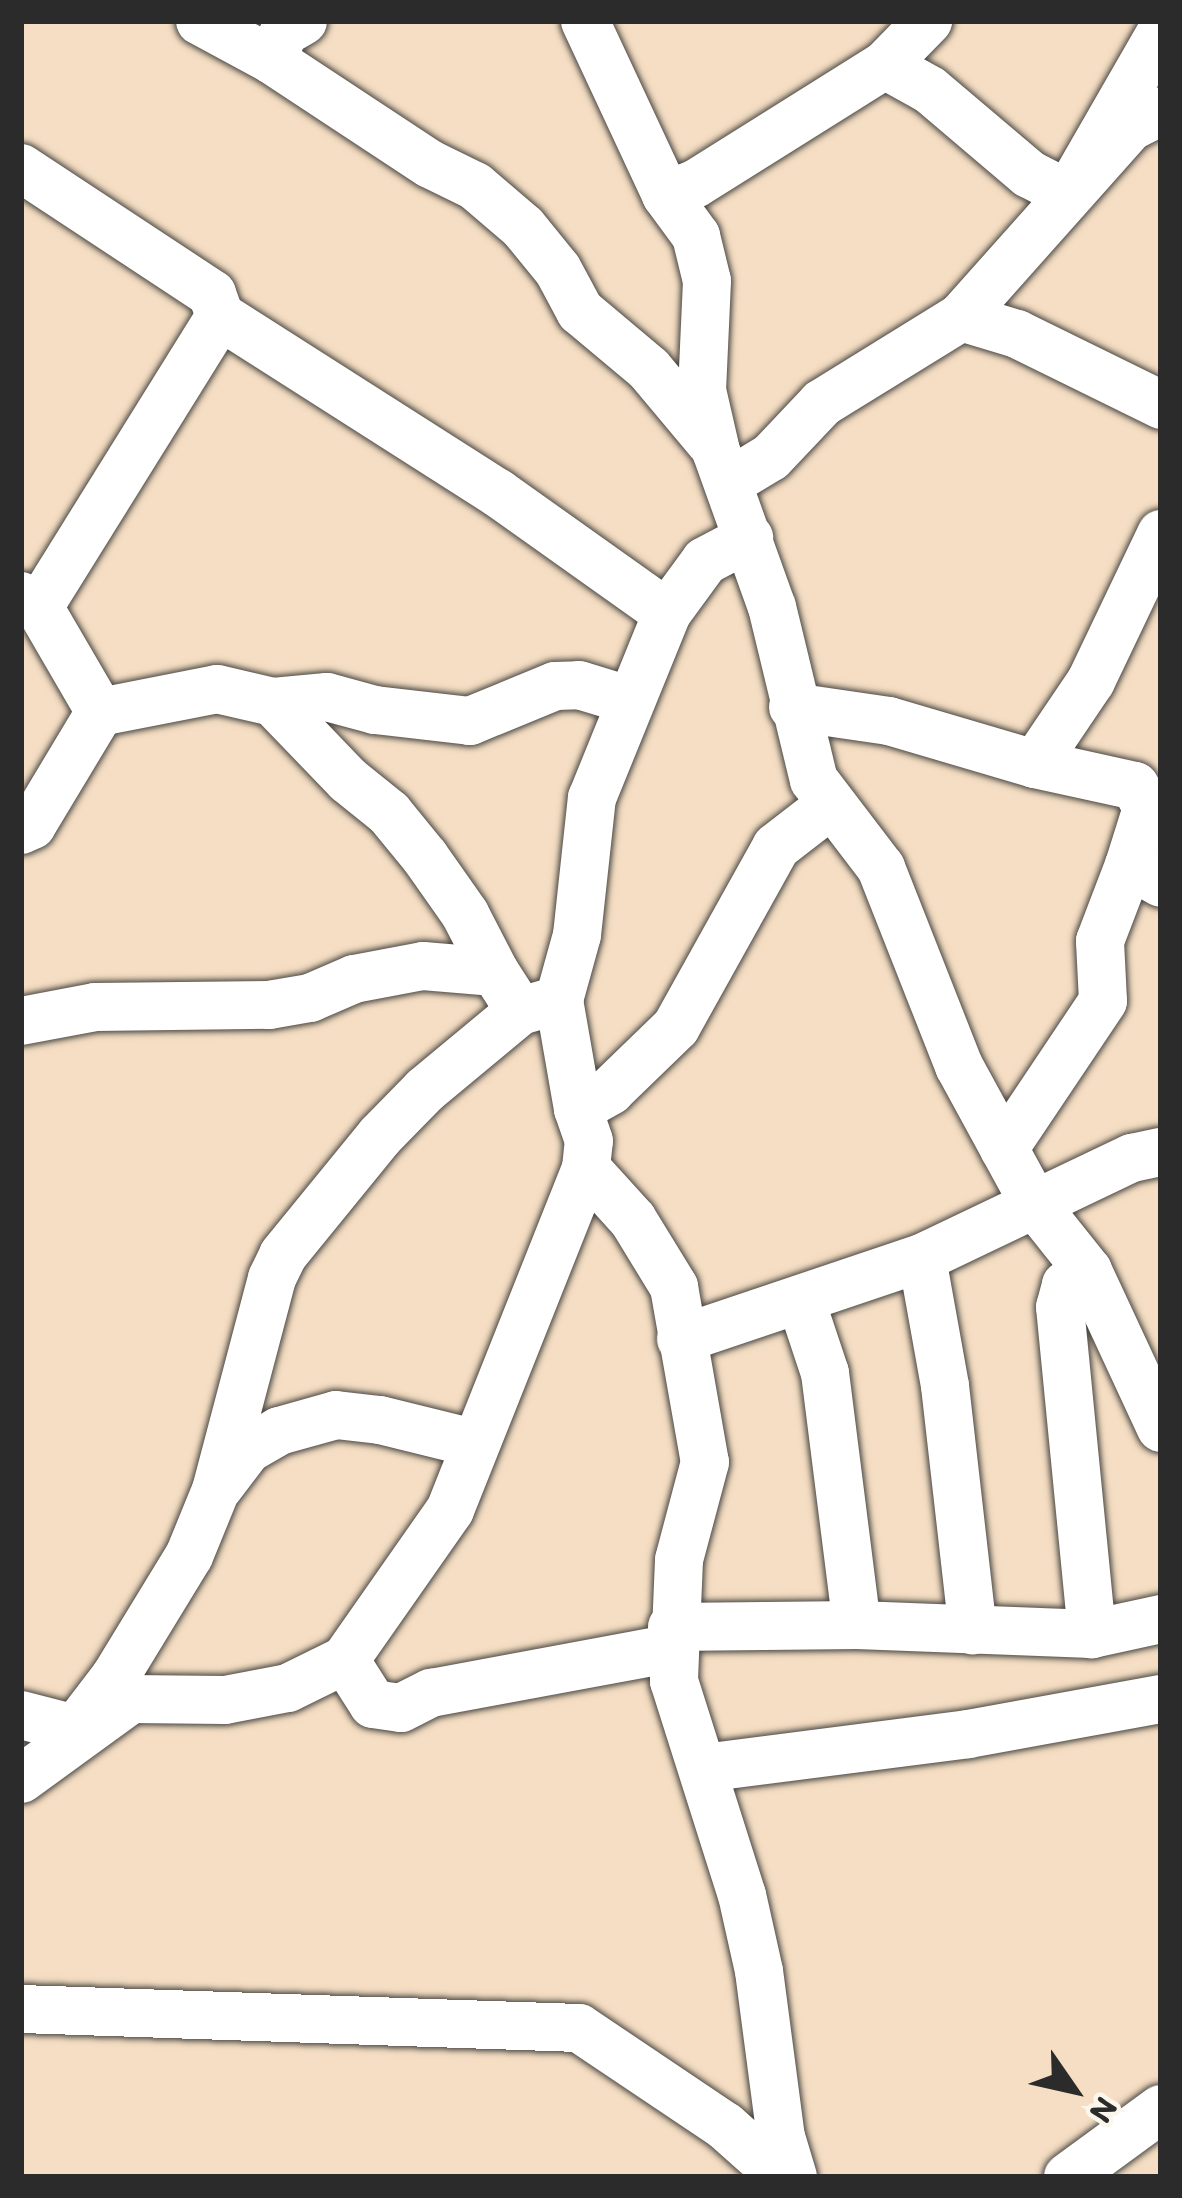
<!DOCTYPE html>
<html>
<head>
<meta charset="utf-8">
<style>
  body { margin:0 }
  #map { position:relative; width:1182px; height:2198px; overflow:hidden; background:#f5dec3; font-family:Itim,sans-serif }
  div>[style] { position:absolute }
  .roads { filter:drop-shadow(0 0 3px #494642) drop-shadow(0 0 3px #494642) }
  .minor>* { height:48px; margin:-24px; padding:0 24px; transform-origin:24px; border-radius:24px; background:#fff }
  span { translate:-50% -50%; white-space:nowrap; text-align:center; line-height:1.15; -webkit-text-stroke:9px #fbf7ec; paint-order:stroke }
  .frame { position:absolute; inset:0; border:24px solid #2b2b2b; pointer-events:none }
  .north { position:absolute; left:1014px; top:2030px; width:120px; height:120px; -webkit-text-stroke:9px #fbf7ec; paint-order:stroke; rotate:124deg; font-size:33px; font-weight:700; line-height:48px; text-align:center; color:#2b2b2b }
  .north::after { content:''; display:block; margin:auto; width:42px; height:54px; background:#2b2b2b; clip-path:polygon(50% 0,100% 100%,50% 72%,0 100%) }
</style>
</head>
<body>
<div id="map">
  <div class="roads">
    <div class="minor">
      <i style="left:200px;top:21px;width:82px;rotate:28.4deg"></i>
      <i style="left:272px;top:60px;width:189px;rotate:33.4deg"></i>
      <i style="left:430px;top:164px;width:50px;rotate:26.1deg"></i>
      <i style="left:475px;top:186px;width:63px;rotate:40.5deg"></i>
      <i style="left:523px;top:227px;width:55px;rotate:50.9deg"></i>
      <i style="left:558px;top:270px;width:47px;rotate:61.8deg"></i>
      <i style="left:580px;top:311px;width:90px;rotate:40deg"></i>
      <i style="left:649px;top:369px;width:95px;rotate:50.1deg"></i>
      <i style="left:585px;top:21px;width:192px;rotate:65deg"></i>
      <i style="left:666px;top:195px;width:51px;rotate:53.8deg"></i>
      <i style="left:696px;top:236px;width:46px;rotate:76.3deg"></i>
      <i style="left:707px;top:281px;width:109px;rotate:92.6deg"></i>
      <i style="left:702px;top:390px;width:63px;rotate:77.1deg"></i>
      <i style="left:716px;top:451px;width:166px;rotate:70.3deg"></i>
      <i style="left:772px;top:607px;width:178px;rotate:76.4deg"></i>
      <i style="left:814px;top:780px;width:111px;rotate:52.7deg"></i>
      <i style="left:881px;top:868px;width:213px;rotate:68.5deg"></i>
      <i style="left:959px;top:1066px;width:155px;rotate:61.4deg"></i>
      <i style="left:1033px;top:1202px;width:88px;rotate:51.4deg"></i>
      <i style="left:1088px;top:1271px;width:173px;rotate:65.1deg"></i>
      <i style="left:272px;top:60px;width:30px;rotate:-67deg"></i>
      <i style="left:284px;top:32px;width:22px;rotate:-30deg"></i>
      <i style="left:885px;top:65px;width:62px;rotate:-45.7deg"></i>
      <i style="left:21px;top:168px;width:229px;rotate:33.4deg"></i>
      <i style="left:212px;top:294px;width:23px;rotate:70deg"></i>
      <i style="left:220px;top:316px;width:330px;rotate:32.5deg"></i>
      <i style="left:498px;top:493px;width:207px;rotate:35.4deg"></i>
      <i style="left:666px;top:195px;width:31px;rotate:-21deg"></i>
      <i style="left:695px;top:184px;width:224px;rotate:-32.1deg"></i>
      <i style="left:885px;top:65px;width:51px;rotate:29.1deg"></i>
      <i style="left:930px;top:90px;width:130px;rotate:40.3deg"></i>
      <i style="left:1029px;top:174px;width:44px;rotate:27.1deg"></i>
      <i style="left:1068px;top:194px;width:187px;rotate:-60.1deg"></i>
      <i style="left:961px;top:317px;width:59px;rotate:16.9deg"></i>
      <i style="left:1017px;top:334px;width:161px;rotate:26.2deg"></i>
      <i style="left:728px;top:483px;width:50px;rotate:-31.2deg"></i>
      <i style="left:771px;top:457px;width:74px;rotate:-46.6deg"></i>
      <i style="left:822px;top:403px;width:163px;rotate:-31.7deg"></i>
      <i style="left:961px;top:317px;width:254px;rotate:-48.3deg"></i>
      <i style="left:1130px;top:127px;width:35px;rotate:-27deg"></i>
      <i style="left:21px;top:596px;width:21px;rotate:31deg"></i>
      <i style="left:39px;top:607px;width:121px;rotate:59.8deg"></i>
      <i style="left:100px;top:712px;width:119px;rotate:-11.1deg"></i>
      <i style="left:217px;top:689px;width:57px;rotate:13.1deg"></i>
      <i style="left:273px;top:702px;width:54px;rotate:-5.3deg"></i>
      <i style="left:327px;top:697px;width:50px;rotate:15.2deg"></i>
      <i style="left:375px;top:710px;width:96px;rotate:6.6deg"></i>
      <i style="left:470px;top:721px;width:92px;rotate:-22.4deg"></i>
      <i style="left:555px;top:686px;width:24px;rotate:-2deg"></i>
      <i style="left:579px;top:685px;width:51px;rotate:17deg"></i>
      <i style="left:39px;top:607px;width:343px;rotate:-58.1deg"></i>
      <i style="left:273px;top:702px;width:108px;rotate:46.1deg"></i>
      <i style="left:348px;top:780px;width:53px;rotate:38.8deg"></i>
      <i style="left:389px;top:813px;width:57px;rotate:50.7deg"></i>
      <i style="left:425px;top:857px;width:70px;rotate:54.9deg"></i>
      <i style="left:465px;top:914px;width:65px;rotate:62.7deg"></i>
      <i style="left:793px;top:707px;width:97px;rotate:8.3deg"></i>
      <i style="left:889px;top:721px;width:152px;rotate:16.4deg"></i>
      <i style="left:1035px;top:764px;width:102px;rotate:12.4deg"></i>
      <i style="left:1135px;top:786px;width:25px;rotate:61deg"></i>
      <i style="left:1147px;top:808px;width:60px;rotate:107.5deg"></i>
      <i style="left:1129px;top:865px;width:37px;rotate:29deg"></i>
      <i style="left:1035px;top:764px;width:100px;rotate:-56deg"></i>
      <i style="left:1091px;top:681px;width:163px;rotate:-64.5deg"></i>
      <i style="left:21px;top:830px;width:12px;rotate:-24deg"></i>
      <i style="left:32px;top:825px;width:132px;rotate:-59deg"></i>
      <i style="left:21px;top:1021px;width:75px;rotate:-10.7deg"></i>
      <i style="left:95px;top:1007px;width:174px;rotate:-0.7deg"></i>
      <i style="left:269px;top:1005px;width:42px;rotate:-9.7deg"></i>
      <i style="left:310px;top:998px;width:48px;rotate:-23.4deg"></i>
      <i style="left:354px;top:979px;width:70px;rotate:-10.7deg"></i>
      <i style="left:423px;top:966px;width:72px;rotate:4.8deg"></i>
      <i style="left:495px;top:972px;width:46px;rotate:57.3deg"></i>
      <i style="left:578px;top:1109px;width:37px;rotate:-29deg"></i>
      <i style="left:610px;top:1091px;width:92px;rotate:-44.1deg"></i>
      <i style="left:676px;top:1027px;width:206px;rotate:-60.9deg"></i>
      <i style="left:776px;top:847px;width:67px;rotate:-37.7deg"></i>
      <i style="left:1004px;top:1149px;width:178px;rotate:-56.2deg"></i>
      <i style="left:1103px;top:1001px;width:60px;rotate:-92.9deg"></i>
      <i style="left:1100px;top:941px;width:81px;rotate:-69.1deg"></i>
      <i style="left:586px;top:1168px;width:70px;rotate:47.9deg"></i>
      <i style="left:633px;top:1220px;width:79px;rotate:58.5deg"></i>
      <i style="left:674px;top:1287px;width:178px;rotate:80deg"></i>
      <i style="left:705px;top:1462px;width:101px;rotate:104.9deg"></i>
      <i style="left:679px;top:1560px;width:121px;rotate:92.4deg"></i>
      <i style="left:674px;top:1681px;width:225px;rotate:72.4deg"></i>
      <i style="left:742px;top:1895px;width:78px;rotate:77.4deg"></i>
      <i style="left:759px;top:1971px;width:167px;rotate:82.5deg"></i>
      <i style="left:781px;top:2137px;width:42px;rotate:73.3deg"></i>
      <i style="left:922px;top:1258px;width:130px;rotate:79.8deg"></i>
      <i style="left:945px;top:1386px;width:246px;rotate:83.5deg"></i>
      <i style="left:1088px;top:1271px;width:26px;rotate:148deg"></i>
      <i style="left:1066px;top:1285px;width:23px;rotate:105deg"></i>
      <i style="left:1060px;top:1307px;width:329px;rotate:84.4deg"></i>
      <i style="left:801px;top:1301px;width:76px;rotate:71.6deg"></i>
      <i style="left:825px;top:1373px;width:254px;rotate:82.8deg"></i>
      <i style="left:681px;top:1339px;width:254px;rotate:-18.6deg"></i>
      <i style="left:922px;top:1258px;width:233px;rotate:-25.5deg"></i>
      <i style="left:1132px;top:1158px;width:30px;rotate:-12deg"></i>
      <i style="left:219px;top:1487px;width:48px;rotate:-52.7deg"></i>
      <i style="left:248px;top:1449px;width:36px;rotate:-30deg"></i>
      <i style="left:279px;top:1431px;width:59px;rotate:-15.7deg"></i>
      <i style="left:336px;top:1415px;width:44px;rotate:6.5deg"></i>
      <i style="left:380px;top:1420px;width:96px;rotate:13.9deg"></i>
      <i style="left:672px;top:1627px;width:185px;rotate:-0.6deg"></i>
      <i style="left:857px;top:1625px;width:235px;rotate:2.2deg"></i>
      <i style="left:1092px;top:1634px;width:71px;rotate:-12.3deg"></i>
      <i style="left:345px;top:1660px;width:52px;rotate:57.5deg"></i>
      <i style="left:373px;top:1704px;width:28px;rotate:8deg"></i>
      <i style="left:401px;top:1708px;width:34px;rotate:-27deg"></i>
      <i style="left:431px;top:1693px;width:246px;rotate:-10.5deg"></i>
      <i style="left:21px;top:1715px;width:56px;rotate:14.5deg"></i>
      <i style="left:82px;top:1720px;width:54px;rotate:-52.5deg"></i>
      <i style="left:115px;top:1677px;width:142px;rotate:-58.6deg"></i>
      <i style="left:189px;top:1556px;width:71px;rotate:-67.8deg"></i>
      <i style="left:216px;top:1490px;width:219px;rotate:-75.2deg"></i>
      <i style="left:272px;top:1278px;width:25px;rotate:-64deg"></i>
      <i style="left:283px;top:1255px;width:154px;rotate:-50.8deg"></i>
      <i style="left:380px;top:1136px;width:64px;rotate:-45.6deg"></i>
      <i style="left:425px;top:1090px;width:124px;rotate:-39.7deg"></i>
      <i style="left:520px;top:1011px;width:41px;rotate:-15.8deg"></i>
      <i style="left:704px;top:1768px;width:266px;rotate:-7.3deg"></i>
      <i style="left:968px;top:1734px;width:196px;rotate:-10.3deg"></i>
      <i style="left:21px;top:1779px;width:136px;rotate:-36deg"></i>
      <i style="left:131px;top:1699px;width:94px;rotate:0.6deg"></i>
      <i style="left:225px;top:1700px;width:64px;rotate:-10.8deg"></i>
      <i style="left:288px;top:1688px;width:64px;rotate:-26.2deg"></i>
      <i style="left:345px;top:1660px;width:183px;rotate:-55deg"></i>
      <i style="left:450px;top:1510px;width:368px;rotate:-68.3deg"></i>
      <i style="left:586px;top:1168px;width:27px;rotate:-84deg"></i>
      <i style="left:589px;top:1141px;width:34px;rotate:-109deg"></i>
      <i style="left:578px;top:1109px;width:111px;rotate:-99.9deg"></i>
      <i style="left:559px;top:1000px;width:67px;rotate:-74.5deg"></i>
      <i style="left:577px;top:935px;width:138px;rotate:-83.8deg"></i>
      <i style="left:592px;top:798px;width:200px;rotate:-67.9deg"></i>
      <i style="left:667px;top:613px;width:64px;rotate:-53.8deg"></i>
      <i style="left:705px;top:561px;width:50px;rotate:-27.6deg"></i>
      <i style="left:21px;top:2009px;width:558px;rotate:1.95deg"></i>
      <i style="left:579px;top:2028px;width:176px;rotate:33.9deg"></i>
      <i style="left:725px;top:2126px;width:76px;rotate:41.8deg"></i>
      <i style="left:1068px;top:2177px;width:115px;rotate:-36.2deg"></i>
    </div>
  </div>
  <div class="frame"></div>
  <div class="north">N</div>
</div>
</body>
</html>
